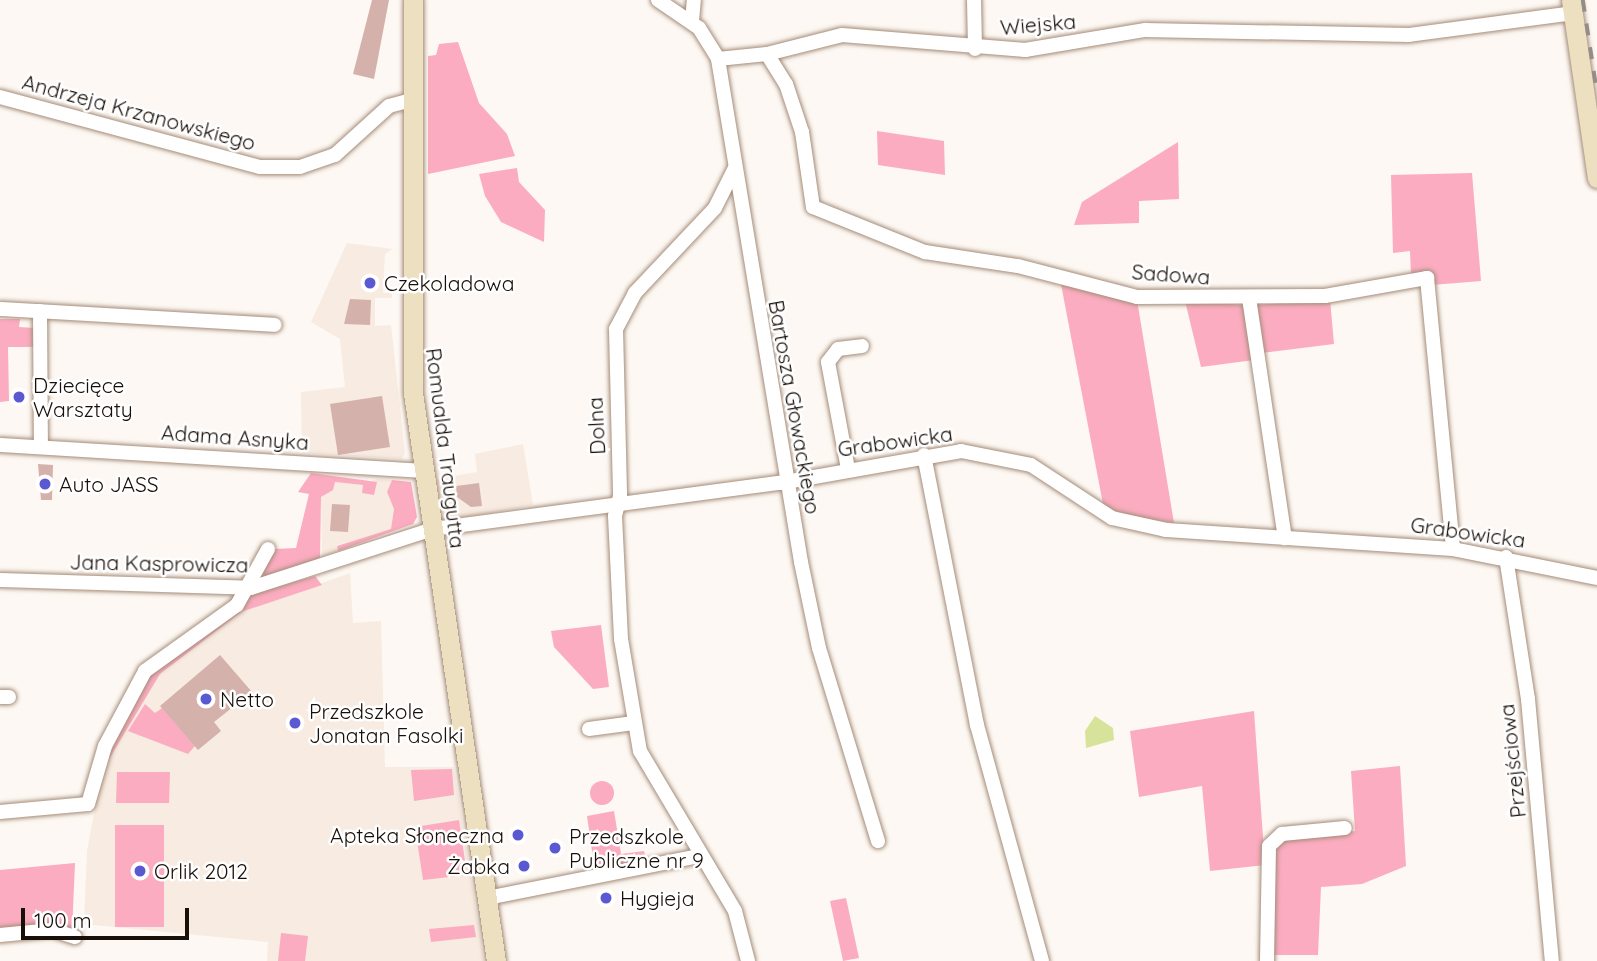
<!DOCTYPE html>
<html>
<head>
<meta charset="utf-8">
<style>
  body { margin:0 }
  #map { position:relative; width:1597px; height:961px; overflow:hidden; background:#fdf8f3; font-family:Quicksand,sans-serif }
  div>[style] { position:absolute }
  .built>* { inset:0; background:#f8ebe1 }
  .green>* { inset:0; background:#fbacc0 }
  .round { border-radius:50% }
  .water>* { inset:0; background:#d7e39a }
  .building>* { inset:0; background:#d4b2ab }
  .roads { filter:drop-shadow(0 0 2px #a58c79) drop-shadow(0 0 2px #a58c79) }
  .street>* { height:14px; margin:-7px; padding:0 7px; transform-origin:7px; border-radius:7px; background:#fff }
  .secondary>* { height:19px; margin:-9.5px; padding:0 9.5px; transform-origin:9.5px; border-radius:9.5px; background:#ece0c1 }
  .rail>* { height:3.5px; margin-top:-1.75px; transform-origin:0; background:repeating-linear-gradient(90deg,#948d87 0 12px,transparent 0 24px) }
  .dots>* { width:19px; height:19px; translate:-50% -50%; box-sizing:border-box; border:4px solid #fff; border-radius:50% }
  span { translate:-50% -50%; white-space:nowrap; text-align:center; line-height:1.15; -webkit-text-stroke:5px #fff; paint-order:stroke }
  .street-label { font-size:21px; color:#180f08 }
  .poi-label { font-size:21px; color:#180f08 }
  .left { translate:0 -50%; text-align:left }
  .right { translate:-100% -50%; text-align:right }
  .scale { position:absolute; left:21px; top:908px; width:168px; height:32px; box-sizing:border-box; border:4px solid #180f08; border-top:0; padding-left:9px; font-size:21px; line-height:24px; white-space:nowrap; color:#180f08; -webkit-text-stroke:5px #fff; paint-order:stroke }
</style>
</head>
<body>
<div id="map">
  <div class="built">
    <i style="clip-path:polygon(347px 243px,393px 249px,385px 254px,383px 293px,392px 293px,392px 298px,375px 298px,375px 326px,391px 325px,405px 454px,401px 459px,302px 453px,301px 392px,345px 387px,340px 339px,311px 322px)"></i>
    <i style="clip-path:polygon(523px 444px,533px 505px,455px 520px,444px 515px,436px 479px,477px 472px,475px 454px)"></i>
    <i style="clip-path:polygon(377px 479px,392px 480px,387px 492px,394px 509px,391px 530px,337px 545px,338px 551px,322px 556px,321px 497px,334px 482px,363px 485px)"></i>
    <i style="clip-path:polygon(350px 573px,353px 623px,381px 621px,385px 767px,454px 767px,484px 961px,267px 961px,268px 942px,84px 924px,87px 851px,102px 771px,160px 674px,241px 612px)"></i>
  </div>
  <div class="green">
    <i style="clip-path:polygon(458px 42px,479px 103px,507px 134px,515px 156px,428px 174px,428px 56px,436px 55px,439px 44px)"></i>
    <i style="clip-path:polygon(877px 131px,944px 141px,945px 175px,878px 165px)"></i>
    <i style="clip-path:polygon(1178px 142px,1179px 199px,1139px 201px,1139px 223px,1074px 225px,1082px 202px)"></i>
    <i style="clip-path:polygon(517px 168px,519px 182px,545px 210px,544px 242px,501px 222px,485px 196px,479px 174px)"></i>
    <i style="clip-path:polygon(1472px 173px,1481px 281px,1432px 285px,1431px 272px,1411px 274px,1410px 251px,1393px 253px,1391px 175px)"></i>
    <i style="clip-path:polygon(1060px 279px,1137px 300px,1174px 523px,1123px 515px,1103px 504px)"></i>
    <i style="clip-path:polygon(1330px 299px,1334px 344px,1261px 353px,1255px 305px)"></i>
    <i style="clip-path:polygon(1185px 301px,1246px 305px,1254px 360px,1201px 367px)"></i>
    <i style="clip-path:polygon(0 319px,20px 319px,19px 327px,35px 328px,35px 347px,8px 347px,9px 401px,0 402px)"></i>
    <i style="clip-path:polygon(311px 473px,377px 482px,374px 495px,362px 493px,363px 485px,335px 482px,333px 490px,321px 497px,320px 562px,265px 581px,263px 573px,274px 549px,296px 548px,309px 494px,298px 492px)"></i>
    <i style="clip-path:polygon(392px 480px,411px 482px,417px 517px,413px 524px,338px 551px,337px 546px,391px 529px,394px 509px,387px 492px)"></i>
    <i style="clip-path:polygon(315px 576px,322px 585px,241px 612px,160px 674px,102px 771px,142px 683px,170px 657px,250px 595px)"></i>
    <i style="clip-path:polygon(601px 625px,609px 687px,593px 689px,554px 647px,551px 631px)"></i>
    <i style="clip-path:polygon(145px 704px,155px 713px,162px 708px,195px 746px,188px 754px,128px 731px)"></i>
    <i style="clip-path:polygon(1254px 711px,1265px 865px,1210px 871px,1202px 786px,1139px 797px,1130px 731px)"></i>
    <i style="clip-path:polygon(1400px 766px,1406px 866px,1362px 884px,1321px 887px,1318px 955px,1272px 955px,1274px 849px,1285px 837px,1355px 831px,1351px 771px)"></i>
    <i style="clip-path:polygon(452px 769px,454px 795px,414px 801px,411px 770px)"></i>
    <i style="clip-path:polygon(117px 772px,170px 772px,169px 803px,116px 803px)"></i>
    <i class="round" style="left:590px;top:781px;width:24px;height:24px"></i>
    <i style="clip-path:polygon(614px 811px,621px 854px,644px 851px,647px 863px,595px 872px,587px 816px)"></i>
    <i style="clip-path:polygon(459px 820px,467px 875px,423px 880px,415px 827px)"></i>
    <i style="clip-path:polygon(115px 825px,164px 825px,164px 927px,115px 927px)"></i>
    <i style="clip-path:polygon(75px 863px,72px 932px,0 930px,0 870px)"></i>
    <i style="clip-path:polygon(846px 898px,859px 958px,843px 961px,830px 901px)"></i>
    <i style="clip-path:polygon(474px 925px,476px 937px,431px 942px,429px 929px)"></i>
    <i style="clip-path:polygon(281px 933px,308px 936px,305px 961px,278px 961px)"></i>
  </div>
  <div class="water">
    <i style="clip-path:polygon(1095px 716px,1113px 728px,1114px 740px,1086px 748px,1085px 731px)"></i>
  </div>
  <div class="building">
    <i style="clip-path:polygon(372px 0,389px 0,374px 79px,353px 74px)"></i>
    <i style="clip-path:polygon(350px 299px,371px 300px,370px 325px,344px 324px)"></i>
    <i style="clip-path:polygon(382px 396px,390px 447px,338px 455px,330px 404px)"></i>
    <i style="clip-path:polygon(38px 464px,53px 465px,52px 500px,41px 500px)"></i>
    <i style="clip-path:polygon(479px 483px,482px 506px,471px 507px,457px 497px,456px 486px)"></i>
    <i style="clip-path:polygon(332px 504px,350px 505px,348px 532px,330px 531px)"></i>
    <i style="clip-path:polygon(220px 655px,252px 692px,214px 722px,221px 731px,198px 750px,160px 706px)"></i>
  </div>
  <div class="roads">
    <div class="street">
      <i style="left:658px;top:0;width:50px;rotate:34.3deg"></i>
      <i style="left:699px;top:28px;width:36px;rotate:58deg"></i>
      <i style="left:718px;top:59px;width:510px;rotate:80.63deg"></i>
      <i style="left:801px;top:562px;width:88px;rotate:78.2deg"></i>
      <i style="left:819px;top:648px;width:202px;rotate:73deg"></i>
      <i style="left:974px;top:0;width:49px;rotate:88.8deg"></i>
      <i style="left:692px;top:21px;width:21px;rotate:-85deg"></i>
      <i style="left:767px;top:54px;width:36px;rotate:58deg"></i>
      <i style="left:786px;top:84px;width:51px;rotate:71.6deg"></i>
      <i style="left:802px;top:132px;width:76px;rotate:81.7deg"></i>
      <i style="left:813px;top:207px;width:121px;rotate:21.9deg"></i>
      <i style="left:925px;top:252px;width:94px;rotate:8.6deg"></i>
      <i style="left:1018px;top:266px;width:123px;rotate:14.6deg"></i>
      <i style="left:1137px;top:297px;width:188px;rotate:-0.3deg"></i>
      <i style="left:1325px;top:296px;width:104px;rotate:-10deg"></i>
      <i style="left:1427px;top:278px;width:272px;rotate:84.5deg"></i>
      <i style="left:718px;top:59px;width:49px;rotate:-5.8deg"></i>
      <i style="left:767px;top:54px;width:77px;rotate:-14.2deg"></i>
      <i style="left:842px;top:35px;width:184px;rotate:4.7deg"></i>
      <i style="left:1025px;top:50px;width:122px;rotate:-9.5deg"></i>
      <i style="left:1145px;top:30px;width:264px;rotate:1.1deg"></i>
      <i style="left:1409px;top:35px;width:165px;rotate:-7.6deg"></i>
      <i style="left:0;top:97px;width:269px;rotate:15.1deg"></i>
      <i style="left:260px;top:167px;width:40px"></i>
      <i style="left:300px;top:167px;width:37px;rotate:-19deg"></i>
      <i style="left:335px;top:155px;width:73px;rotate:-42.2deg"></i>
      <i style="left:389px;top:106px;width:24px;rotate:-15deg"></i>
      <i style="left:735px;top:168px;width:45px;rotate:116.6deg"></i>
      <i style="left:715px;top:208px;width:117px;rotate:133.3deg"></i>
      <i style="left:635px;top:293px;width:41px;rotate:117.8deg"></i>
      <i style="left:616px;top:329px;width:167px;rotate:88.6deg"></i>
      <i style="left:620px;top:496px;width:21px;rotate:104deg"></i>
      <i style="left:615px;top:516px;width:123px;rotate:87.2deg"></i>
      <i style="left:621px;top:639px;width:114px;rotate:80.4deg"></i>
      <i style="left:640px;top:751px;width:186px;rotate:59.3deg"></i>
      <i style="left:735px;top:911px;width:52px;rotate:75.4deg"></i>
      <i style="left:1249px;top:298px;width:243px;rotate:81.5deg"></i>
      <i style="left:0;top:309px;width:275px;rotate:3.3deg"></i>
      <i style="left:40px;top:311px;width:135px;rotate:89.6deg"></i>
      <i style="left:0;top:445px;width:426px;rotate:3.5deg"></i>
      <i style="left:924px;top:455px;width:275px;rotate:78.9deg"></i>
      <i style="left:977px;top:725px;width:245px;rotate:74.6deg"></i>
      <i style="left:848px;top:469px;width:109px;rotate:-100.6deg"></i>
      <i style="left:828px;top:362px;width:16px;rotate:-52deg"></i>
      <i style="left:838px;top:349px;width:24px;rotate:-7deg"></i>
      <i style="left:1506px;top:557px;width:144px;rotate:81.2deg"></i>
      <i style="left:1528px;top:699px;width:263px;rotate:84.8deg"></i>
      <i style="left:0;top:580px;width:251px;rotate:1.8deg"></i>
      <i style="left:251px;top:588px;width:191px;rotate:-18deg"></i>
      <i style="left:433px;top:529px;width:350px;rotate:-7.6deg"></i>
      <i style="left:780px;top:483px;width:184px;rotate:-10deg"></i>
      <i style="left:961px;top:451px;width:71px;rotate:11.3deg"></i>
      <i style="left:1031px;top:465px;width:97px;rotate:33.2deg"></i>
      <i style="left:1112px;top:518px;width:55px;rotate:12.5deg"></i>
      <i style="left:1166px;top:530px;width:288px;rotate:3.8deg"></i>
      <i style="left:1453px;top:549px;width:147px;rotate:11.4deg"></i>
      <i style="left:0;top:697px;width:9px"></i>
      <i style="left:589px;top:729px;width:45px;rotate:-7.6deg"></i>
      <i style="left:0;top:812px;width:88px;rotate:-5.2deg"></i>
      <i style="left:88px;top:804px;width:60px;rotate:-73.7deg"></i>
      <i style="left:105px;top:746px;width:85px;rotate:-61.9deg"></i>
      <i style="left:145px;top:671px;width:113px;rotate:-35.7deg"></i>
      <i style="left:237px;top:605px;width:64px;rotate:-61deg"></i>
      <i style="left:487px;top:898px;width:216px;rotate:-11.2deg"></i>
      <i style="left:0;top:935px;width:53px;rotate:-5.4deg"></i>
      <i style="left:53px;top:930px;width:23px;rotate:18deg"></i>
      <i style="left:1267px;top:961px;width:115px;rotate:-89deg"></i>
      <i style="left:1269px;top:846px;width:18px;rotate:-43deg"></i>
      <i style="left:1282px;top:834px;width:63px;rotate:-5.4deg"></i>
    </div>
    <div class="secondary">
      <i style="left:413px;top:0;width:393px;rotate:90deg"></i>
      <i style="left:413px;top:393px;width:574px;rotate:81.69deg"></i>
      <i style="left:1571px;top:0;width:180px;rotate:81.7deg"></i>
    </div>
  </div>
  <div class="rail">
    <i style="left:1583px;top:0;width:93px;rotate:81.3deg"></i>
  </div>
  <div class="dots">
    <i style="left:370px;top:283px;background:#5a59d1"></i>
    <i style="left:19px;top:397px;background:#5a59d1"></i>
    <i style="left:45px;top:484px;background:#5a59d1"></i>
    <i style="left:206px;top:699px;background:#5a59d1"></i>
    <i style="left:295px;top:723px;background:#5a59d1"></i>
    <i style="left:518px;top:835px;background:#5a59d1"></i>
    <i style="left:555px;top:848px;background:#5a59d1"></i>
    <i style="left:524px;top:866px;background:#5a59d1"></i>
    <i style="left:140px;top:871px;background:#5a59d1"></i>
    <i style="left:606px;top:898px;background:#5a59d1"></i>
  </div>
  <div class="street-label">
    <span style="left:1038px;top:24px;rotate:-5deg">Wiejska</span>
    <span style="left:139px;top:112px;rotate:15deg">Andrzeja Krzanowskiego</span>
    <span style="left:1171px;top:274px;rotate:4deg">Sadowa</span>
    <span style="left:795px;top:407px;rotate:80deg">Bartosza Głowackiego</span>
    <span style="left:596px;top:426px;rotate:-93deg">Dolna</span>
    <span style="left:235px;top:437px;rotate:4deg">Adama Asnyka</span>
    <span style="left:895px;top:441px;rotate:-8deg">Grabowicka</span>
    <span style="left:446px;top:448px;rotate:83deg">Romualda Traugutta</span>
    <span style="left:1468px;top:532px;rotate:8deg">Grabowicka</span>
    <span style="left:159px;top:563px;rotate:1deg">Jana Kasprowicza</span>
    <span style="left:1512px;top:761px;rotate:-96deg">Przejściowa</span>
  </div>
  <div class="poi-label">
    <span class="left" style="left:384px;top:283px">Czekoladowa</span>
    <span class="left" style="left:33px;top:397px">Dziecięce<br>Warsztaty</span>
    <span class="left" style="left:59px;top:484px">Auto JASS</span>
    <span class="left" style="left:220px;top:699px">Netto</span>
    <span class="left" style="left:309px;top:723px">Przedszkole<br>Jonatan Fasolki</span>
    <span class="right" style="left:504px;top:835px">Apteka Słoneczna</span>
    <span class="left" style="left:569px;top:848px">Przedszkole<br>Publiczne nr 9</span>
    <span class="right" style="left:510px;top:866px">Żabka</span>
    <span class="left" style="left:154px;top:871px">Orlik 2012</span>
    <span class="left" style="left:620px;top:898px">Hygieja</span>
  </div>
  <div class="scale">100 m</div>
</div>
</body>
</html>
